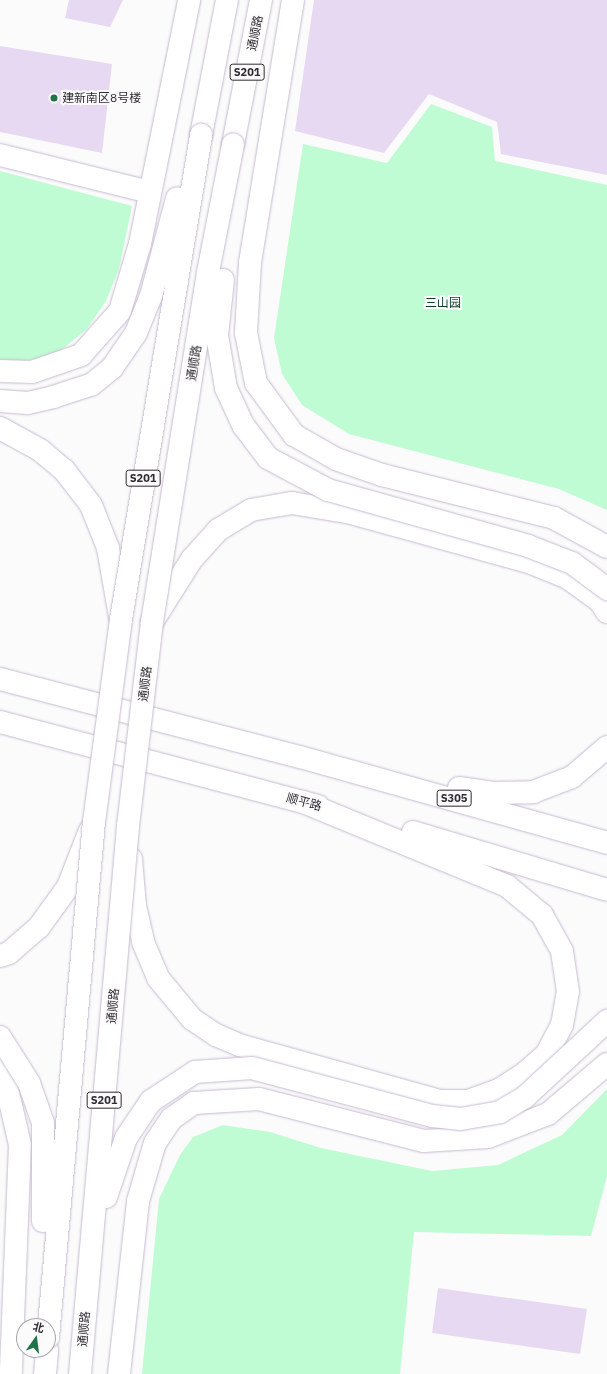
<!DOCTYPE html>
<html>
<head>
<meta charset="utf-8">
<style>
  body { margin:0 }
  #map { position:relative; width:607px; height:1374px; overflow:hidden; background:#fbfbfb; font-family:"IBM Plex Sans","Noto Sans SC",sans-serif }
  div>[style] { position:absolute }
  .green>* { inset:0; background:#bffcd4 }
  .building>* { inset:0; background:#e8d9f2 }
  .roads { filter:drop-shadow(0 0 1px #c7b9d1) drop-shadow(0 0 1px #c7b9d1) }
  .minor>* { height:22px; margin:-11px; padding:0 11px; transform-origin:11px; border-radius:11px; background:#fff }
  .tertiary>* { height:22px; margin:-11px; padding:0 11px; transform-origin:11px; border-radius:11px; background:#fff }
  .primary>* { height:22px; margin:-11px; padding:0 11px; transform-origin:11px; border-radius:11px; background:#fff }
  .bridges { filter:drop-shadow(0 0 1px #c7b9d1) drop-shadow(0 0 1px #c7b9d1) }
  .primary-bridge>* { height:22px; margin:-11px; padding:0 11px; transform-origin:11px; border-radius:11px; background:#fff }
  .dots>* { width:11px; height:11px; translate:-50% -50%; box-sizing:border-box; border:2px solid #fbfbfb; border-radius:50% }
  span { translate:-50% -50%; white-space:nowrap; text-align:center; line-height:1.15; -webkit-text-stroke:4px #fbfbfb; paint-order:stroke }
  .shield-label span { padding:1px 3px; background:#fbfbfb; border:1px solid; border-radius:3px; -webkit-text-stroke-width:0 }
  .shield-label { font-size:11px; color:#2f2a33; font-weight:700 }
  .street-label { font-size:12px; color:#2f2a33 }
  .poi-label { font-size:12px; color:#2f2a33 }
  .left { translate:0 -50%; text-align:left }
  .park-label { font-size:12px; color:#0a3d23 }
  .north { position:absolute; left:16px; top:1318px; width:40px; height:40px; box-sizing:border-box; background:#fbfbfb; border:1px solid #a9a7ab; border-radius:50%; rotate:14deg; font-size:11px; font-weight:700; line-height:16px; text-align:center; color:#2f2a33 }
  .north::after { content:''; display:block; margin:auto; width:14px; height:18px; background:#1e7447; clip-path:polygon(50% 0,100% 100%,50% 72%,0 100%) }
</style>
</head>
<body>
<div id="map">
  <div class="green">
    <i style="clip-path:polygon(431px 104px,492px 127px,495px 161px,607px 185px,607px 510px,559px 489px,349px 434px,302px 405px,282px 374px,274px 338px,303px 144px,387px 163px)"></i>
    <i style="clip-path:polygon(0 171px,132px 206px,119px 269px,106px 301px,87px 329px,54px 356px,10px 363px,0 360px)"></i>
    <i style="clip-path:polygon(607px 1089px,607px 1176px,591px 1236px,414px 1232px,400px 1374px,142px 1374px,159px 1199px,180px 1155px,193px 1137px,223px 1125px,270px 1132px,321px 1148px,432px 1171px,498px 1165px,562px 1135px)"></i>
  </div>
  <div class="building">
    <i style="clip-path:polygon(69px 0,123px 0,110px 27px,65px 18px)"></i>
    <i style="clip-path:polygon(314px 0,607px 0,607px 175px,501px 154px,497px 122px,429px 94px,384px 153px,295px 131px)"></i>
    <i style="clip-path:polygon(0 46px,112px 64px,102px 153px,0 132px)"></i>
    <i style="clip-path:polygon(438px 1288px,587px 1309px,580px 1354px,432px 1333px)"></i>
  </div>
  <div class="roads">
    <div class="minor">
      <i style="left:0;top:155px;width:154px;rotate:13.9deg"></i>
    </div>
    <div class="tertiary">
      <i style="left:293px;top:0;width:266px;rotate:99.3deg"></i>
      <i style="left:250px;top:263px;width:70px;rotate:93.3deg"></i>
      <i style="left:246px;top:333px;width:51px;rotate:78.7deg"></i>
      <i style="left:256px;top:383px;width:64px;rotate:53.8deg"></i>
      <i style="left:294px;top:435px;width:48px;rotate:29.7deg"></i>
      <i style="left:336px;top:459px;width:49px;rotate:19.2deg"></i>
      <i style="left:382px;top:475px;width:177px;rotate:14deg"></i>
      <i style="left:554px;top:518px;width:60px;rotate:28.7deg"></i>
      <i style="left:0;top:371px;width:32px;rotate:2deg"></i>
      <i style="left:32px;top:372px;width:52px;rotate:-19.1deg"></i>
      <i style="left:81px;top:355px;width:59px;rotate:-48.4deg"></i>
      <i style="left:120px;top:311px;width:70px;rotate:-73.4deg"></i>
      <i style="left:140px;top:244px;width:249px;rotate:-78.6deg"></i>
      <i style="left:0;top:1070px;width:6px;rotate:51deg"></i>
      <i style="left:4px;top:1075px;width:72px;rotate:77.1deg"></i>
      <i style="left:20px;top:1145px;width:229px;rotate:92.3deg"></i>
      <i style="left:119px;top:1374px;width:174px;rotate:-83.7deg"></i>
      <i style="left:138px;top:1201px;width:60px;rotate:-73.7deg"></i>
      <i style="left:155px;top:1143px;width:29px;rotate:-56deg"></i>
      <i style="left:171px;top:1119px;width:28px;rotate:-35deg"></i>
      <i style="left:194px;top:1103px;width:65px;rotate:-3.5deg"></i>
      <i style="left:259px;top:1099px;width:170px;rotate:14.3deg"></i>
      <i style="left:424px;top:1141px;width:64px;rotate:-3.6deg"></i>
      <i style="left:488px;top:1137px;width:64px;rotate:-21deg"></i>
      <i style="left:548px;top:1114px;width:77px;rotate:-40.3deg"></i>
    </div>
    <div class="primary">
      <i style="left:201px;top:135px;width:137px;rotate:-79.1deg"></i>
      <i style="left:233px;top:144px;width:147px;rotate:-79deg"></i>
      <i style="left:0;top:428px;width:46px;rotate:28.8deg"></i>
      <i style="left:40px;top:450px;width:31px;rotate:40deg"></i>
      <i style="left:64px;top:470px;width:44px;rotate:52.4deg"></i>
      <i style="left:91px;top:505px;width:46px;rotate:68.4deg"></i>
      <i style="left:108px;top:548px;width:70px;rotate:80.1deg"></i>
      <i style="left:152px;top:622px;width:75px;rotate:-57.6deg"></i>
      <i style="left:192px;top:559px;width:39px;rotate:-48deg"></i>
      <i style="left:218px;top:530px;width:39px;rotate:-31deg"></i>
      <i style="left:251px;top:510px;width:42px;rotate:-9.7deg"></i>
      <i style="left:292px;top:503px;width:56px;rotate:9.3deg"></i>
      <i style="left:347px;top:512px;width:189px;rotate:15.4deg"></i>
      <i style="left:529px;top:562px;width:42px;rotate:22.3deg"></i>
      <i style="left:568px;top:578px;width:39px;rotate:36deg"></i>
      <i style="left:600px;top:601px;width:13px;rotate:58deg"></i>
      <i style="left:0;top:679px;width:310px;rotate:14.6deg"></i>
      <i style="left:300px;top:757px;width:319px;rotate:15.6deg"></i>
      <i style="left:0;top:722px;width:329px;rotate:14.8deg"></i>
      <i style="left:459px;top:788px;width:35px;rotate:8deg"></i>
      <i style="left:494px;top:793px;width:39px;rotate:-1deg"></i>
      <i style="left:533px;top:792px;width:42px;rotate:-21deg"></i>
      <i style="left:572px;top:777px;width:46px;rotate:-40.6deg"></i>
      <i style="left:413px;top:832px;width:202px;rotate:16.6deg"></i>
      <i style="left:131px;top:859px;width:47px;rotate:85.1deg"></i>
      <i style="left:135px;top:906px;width:37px;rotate:77deg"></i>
      <i style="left:143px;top:942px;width:39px;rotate:67deg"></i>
      <i style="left:158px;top:978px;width:53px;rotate:50.3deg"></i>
      <i style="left:192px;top:1019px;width:29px;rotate:34deg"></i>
      <i style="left:216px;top:1035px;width:25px;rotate:23deg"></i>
      <i style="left:239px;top:1045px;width:209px;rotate:15.6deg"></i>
      <i style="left:440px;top:1101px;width:28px"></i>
      <i style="left:468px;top:1101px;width:33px;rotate:-20deg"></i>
      <i style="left:499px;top:1090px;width:31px;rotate:-33deg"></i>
      <i style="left:525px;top:1073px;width:28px;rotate:-41deg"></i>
      <i style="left:546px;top:1055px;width:34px;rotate:-62deg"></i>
      <i style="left:562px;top:1025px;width:34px;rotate:-80deg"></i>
      <i style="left:568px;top:992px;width:41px;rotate:-98.3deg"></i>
      <i style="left:562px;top:951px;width:41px;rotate:-119.1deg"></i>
      <i style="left:542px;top:915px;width:45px;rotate:-140.4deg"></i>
      <i style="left:507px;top:886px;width:221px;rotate:-157.6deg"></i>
      <i style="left:0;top:956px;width:9px;rotate:-18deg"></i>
      <i style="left:9px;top:953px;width:40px;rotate:-41deg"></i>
      <i style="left:39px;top:927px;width:49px;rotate:-54.1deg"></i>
      <i style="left:68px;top:887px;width:61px;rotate:-68.9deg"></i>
      <i style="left:45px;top:1374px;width:24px;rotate:-85deg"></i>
    </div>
  </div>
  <div class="bridges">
    <div class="primary-bridge">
      <i style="left:223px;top:280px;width:55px;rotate:96.2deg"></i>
      <i style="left:217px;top:335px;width:54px;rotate:80.4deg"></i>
      <i style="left:226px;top:388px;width:41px;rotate:65.3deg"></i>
      <i style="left:243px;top:425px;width:41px;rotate:52.9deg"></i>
      <i style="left:268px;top:458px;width:68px;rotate:28.1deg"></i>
      <i style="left:328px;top:490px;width:208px;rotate:15.6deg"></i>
      <i style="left:528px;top:546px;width:47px;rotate:21.1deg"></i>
      <i style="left:572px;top:563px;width:44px;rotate:36.6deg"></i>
      <i style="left:0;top:401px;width:28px;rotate:4deg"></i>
      <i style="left:28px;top:403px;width:26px;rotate:-13deg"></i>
      <i style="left:53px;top:397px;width:40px;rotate:-18deg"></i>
      <i style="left:91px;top:385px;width:27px;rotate:-39deg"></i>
      <i style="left:112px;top:368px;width:42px;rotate:-55.6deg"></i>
      <i style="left:136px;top:333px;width:40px;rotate:-68deg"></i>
      <i style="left:151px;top:296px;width:101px;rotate:-75.1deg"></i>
      <i style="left:0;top:1037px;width:54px;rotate:57.8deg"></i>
      <i style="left:29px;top:1083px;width:42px;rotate:70.7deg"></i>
      <i style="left:43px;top:1123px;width:98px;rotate:90deg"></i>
      <i style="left:106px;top:1197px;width:62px;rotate:-71.3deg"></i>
      <i style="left:126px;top:1138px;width:45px;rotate:-56deg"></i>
      <i style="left:151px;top:1101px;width:53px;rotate:-33.4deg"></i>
      <i style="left:195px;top:1072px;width:57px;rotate:-4deg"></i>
      <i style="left:252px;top:1068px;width:186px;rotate:14.9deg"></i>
      <i style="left:432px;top:1116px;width:29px;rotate:6deg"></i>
      <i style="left:461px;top:1119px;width:40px;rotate:-10deg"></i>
      <i style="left:500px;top:1112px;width:29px;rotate:-31deg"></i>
      <i style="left:525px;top:1097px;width:112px;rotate:-42.8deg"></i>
      <i style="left:48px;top:1337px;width:517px;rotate:-84.9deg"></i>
      <i style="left:94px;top:822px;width:205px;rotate:-82.4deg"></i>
      <i style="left:121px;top:619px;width:491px;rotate:-80.6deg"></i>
      <i style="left:80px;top:1374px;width:550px;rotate:-84.99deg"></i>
      <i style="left:128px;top:826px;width:205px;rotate:-83.3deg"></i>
      <i style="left:152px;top:622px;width:354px;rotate:-80.9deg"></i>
      <i style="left:208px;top:272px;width:130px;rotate:-78.9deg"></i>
    </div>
  </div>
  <div class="dots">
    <i style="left:54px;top:98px;background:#1e7447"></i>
  </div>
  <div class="shield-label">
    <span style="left:247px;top:72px">S201</span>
    <span style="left:143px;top:478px">S201</span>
    <span style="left:454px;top:798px">S305</span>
    <span style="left:104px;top:1100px">S201</span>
  </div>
  <div class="street-label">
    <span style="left:255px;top:33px;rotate:-79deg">通顺路</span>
    <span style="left:194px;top:363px;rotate:-81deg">通顺路</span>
    <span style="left:145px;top:684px;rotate:-83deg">通顺路</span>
    <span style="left:304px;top:802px;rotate:15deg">顺平路</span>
    <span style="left:113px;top:1006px;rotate:-85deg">通顺路</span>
    <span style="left:84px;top:1329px;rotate:-85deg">通顺路</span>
  </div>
  <div class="poi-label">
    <span class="left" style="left:62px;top:98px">建新南区8号楼</span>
  </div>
  <div class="park-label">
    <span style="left:443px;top:303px">三山园</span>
  </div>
  <div class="north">北</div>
</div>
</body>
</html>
